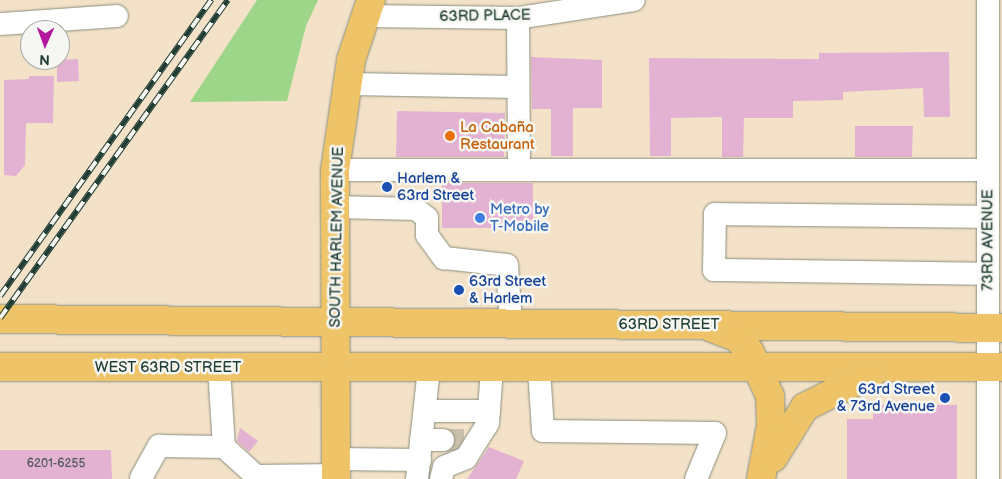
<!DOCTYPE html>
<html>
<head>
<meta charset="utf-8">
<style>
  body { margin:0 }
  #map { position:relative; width:1002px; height:479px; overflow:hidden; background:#f3e1c8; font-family:"Balsamiq Sans",sans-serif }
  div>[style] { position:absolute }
  .green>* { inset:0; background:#9dd688 }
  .building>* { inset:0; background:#e3b2d2 }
  .minor-tunnel>* { height:22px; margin-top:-11px; transform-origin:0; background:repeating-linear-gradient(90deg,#c9c0aa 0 22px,transparent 0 33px) }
  .roads { filter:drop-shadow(0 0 1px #898f7e) drop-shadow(0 0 1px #898f7e) }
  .minor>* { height:22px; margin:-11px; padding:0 11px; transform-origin:11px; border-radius:11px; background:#fff }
  .major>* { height:28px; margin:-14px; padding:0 14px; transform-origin:14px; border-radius:14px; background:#efc469 }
  .rail>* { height:5.5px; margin-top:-2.75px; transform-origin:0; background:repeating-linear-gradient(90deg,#f6f6f2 0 11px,#1f3d34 0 22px); box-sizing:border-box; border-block:1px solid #1f3d34 }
  .dots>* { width:14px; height:14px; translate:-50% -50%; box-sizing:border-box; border:2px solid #f6f6f2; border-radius:50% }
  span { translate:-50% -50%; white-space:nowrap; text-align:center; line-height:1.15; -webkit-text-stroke:5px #f6f6f2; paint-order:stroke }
  .number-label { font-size:12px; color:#505a5c }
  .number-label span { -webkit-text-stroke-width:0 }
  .street-label { font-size:15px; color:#1f3d34 }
  .food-label { font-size:15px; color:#c56008 }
  .left { translate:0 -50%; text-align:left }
  .transit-label { font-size:15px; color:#164399 }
  .right { translate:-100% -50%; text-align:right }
  .shop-label { font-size:15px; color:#366cbe }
  .north { position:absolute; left:20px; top:20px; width:50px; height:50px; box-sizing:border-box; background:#f6f6f2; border:1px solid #a0aca6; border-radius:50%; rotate:182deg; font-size:14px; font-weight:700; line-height:20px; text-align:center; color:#1f3d34 }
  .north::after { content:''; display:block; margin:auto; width:18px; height:22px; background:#b5179e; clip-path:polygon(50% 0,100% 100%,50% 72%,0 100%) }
</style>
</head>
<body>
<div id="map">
  <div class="green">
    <i style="clip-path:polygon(257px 0,318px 0,306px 26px,287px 101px,190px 102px)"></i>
  </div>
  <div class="building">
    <i style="clip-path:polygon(949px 52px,950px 117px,924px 117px,923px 88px,843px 92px,843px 100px,793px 101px,793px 118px,744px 118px,743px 157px,722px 157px,722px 117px,671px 118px,671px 156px,650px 156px,649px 58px,819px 59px,819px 53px)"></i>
    <i style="clip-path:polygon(531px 57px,602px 60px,602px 108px,573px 108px,573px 156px,551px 156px,551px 109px,532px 109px)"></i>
    <i style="clip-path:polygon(78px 59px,79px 81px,57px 82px,57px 60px)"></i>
    <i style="clip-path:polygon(29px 76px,54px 76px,53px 123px,26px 123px,25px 165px,16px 176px,4px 175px,4px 80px,29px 79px)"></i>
    <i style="clip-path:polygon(397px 111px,505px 113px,504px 157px,396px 157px)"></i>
    <i style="clip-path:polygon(855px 126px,913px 126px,912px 157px,855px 157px)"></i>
    <i style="clip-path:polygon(442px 183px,533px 183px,533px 228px,442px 228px)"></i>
    <i style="clip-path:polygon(873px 405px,957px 405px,957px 479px,847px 479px,847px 419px,873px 419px)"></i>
    <i style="clip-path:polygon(240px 428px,258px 441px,249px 452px,237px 441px)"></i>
    <i style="clip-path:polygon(489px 447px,524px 461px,516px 479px,467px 479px)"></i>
    <i style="clip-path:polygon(0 450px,111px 450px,112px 479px,0 479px)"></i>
  </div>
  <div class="minor-tunnel">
    <i style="left:443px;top:440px;width:21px"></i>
  </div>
  <div class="roads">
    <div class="minor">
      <i style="left:988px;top:0;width:479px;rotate:90deg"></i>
      <i style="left:364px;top:16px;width:154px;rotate:0.7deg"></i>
      <i style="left:518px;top:18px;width:117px;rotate:-8.8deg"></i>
      <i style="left:518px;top:18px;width:152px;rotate:89.6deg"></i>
      <i style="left:0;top:24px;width:117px;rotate:-3.9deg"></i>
      <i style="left:346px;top:84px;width:172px;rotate:1deg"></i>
      <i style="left:335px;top:170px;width:653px"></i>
      <i style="left:335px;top:207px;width:81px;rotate:1.4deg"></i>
      <i style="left:416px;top:209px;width:14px;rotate:39deg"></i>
      <i style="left:427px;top:218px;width:17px;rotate:90deg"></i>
      <i style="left:427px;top:235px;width:29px;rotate:54deg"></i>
      <i style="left:444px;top:258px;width:63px;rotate:6.3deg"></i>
      <i style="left:507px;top:265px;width:59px;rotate:86.1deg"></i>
      <i style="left:988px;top:217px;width:273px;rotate:-179.4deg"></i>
      <i style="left:715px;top:214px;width:56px;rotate:91deg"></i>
      <i style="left:714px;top:270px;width:274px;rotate:0.8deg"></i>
      <i style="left:219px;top:368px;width:79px;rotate:86.4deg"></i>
      <i style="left:224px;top:447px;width:43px;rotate:42.2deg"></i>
      <i style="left:256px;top:476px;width:80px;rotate:-0.7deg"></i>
      <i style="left:539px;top:369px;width:62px;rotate:86.3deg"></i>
      <i style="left:543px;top:431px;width:172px;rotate:0.7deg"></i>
      <i style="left:715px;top:433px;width:50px;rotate:112.4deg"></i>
      <i style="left:426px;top:411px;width:63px"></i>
      <i style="left:421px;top:440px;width:22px"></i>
      <i style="left:336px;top:459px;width:84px;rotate:0.7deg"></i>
      <i style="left:141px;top:478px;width:37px;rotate:-61deg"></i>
      <i style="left:159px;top:446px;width:65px;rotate:0.9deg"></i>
      <i style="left:417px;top:479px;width:111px;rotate:-83.8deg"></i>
      <i style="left:441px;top:479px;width:12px;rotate:-76deg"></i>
      <i style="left:444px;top:467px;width:24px;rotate:-22deg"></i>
      <i style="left:466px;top:458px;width:41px;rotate:-57.8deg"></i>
      <i style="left:488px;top:423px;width:54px;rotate:-85.8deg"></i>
    </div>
    <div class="major">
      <i style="left:0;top:319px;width:1002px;rotate:0.51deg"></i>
      <i style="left:712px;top:328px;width:28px;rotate:21deg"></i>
      <i style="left:738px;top:338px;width:18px;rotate:49deg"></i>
      <i style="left:750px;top:352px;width:48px;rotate:65.6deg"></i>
      <i style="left:770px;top:396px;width:29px;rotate:88deg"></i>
      <i style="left:771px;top:425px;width:55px;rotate:100.5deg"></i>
      <i style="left:0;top:367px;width:1002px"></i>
      <i style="left:773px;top:458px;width:60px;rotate:-57.9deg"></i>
      <i style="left:805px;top:407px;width:74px;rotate:-26.6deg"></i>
      <i style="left:336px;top:479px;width:309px;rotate:-90.2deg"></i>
      <i style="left:335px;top:170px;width:111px;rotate:-81.7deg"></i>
      <i style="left:351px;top:60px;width:63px;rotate:-71.6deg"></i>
    </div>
  </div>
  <div class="rail">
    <i style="left:0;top:296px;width:364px;rotate:-54.5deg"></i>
    <i style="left:0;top:318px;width:391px;rotate:-54.4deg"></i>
  </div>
  <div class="dots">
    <i style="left:450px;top:136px;background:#e8710a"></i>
    <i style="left:387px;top:187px;background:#1a4fb4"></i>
    <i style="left:480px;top:218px;background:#3f7fe0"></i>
    <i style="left:459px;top:290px;background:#1a4fb4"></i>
    <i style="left:945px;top:398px;background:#1a4fb4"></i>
  </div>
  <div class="number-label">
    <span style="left:56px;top:464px">6201-6255</span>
  </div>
  <div class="street-label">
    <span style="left:485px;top:16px;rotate:-1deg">63RD PLACE</span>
    <span style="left:337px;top:237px;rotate:-89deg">SOUTH HARLEM AVENUE</span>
    <span style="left:988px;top:240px;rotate:-90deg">73RD AVENUE</span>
    <span style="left:669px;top:325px">63RD STREET</span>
    <span style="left:168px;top:368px">WEST 63RD STREET</span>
  </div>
  <div class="food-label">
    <span class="left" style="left:460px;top:136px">La Cabaña<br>Restaurant</span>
  </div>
  <div class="transit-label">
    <span class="left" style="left:397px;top:187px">Harlem &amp;<br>63rd Street</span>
    <span class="left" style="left:469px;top:290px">63rd Street<br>&amp; Harlem</span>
    <span class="right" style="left:935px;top:398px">63rd Street<br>&amp; 73rd Avenue</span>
  </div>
  <div class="shop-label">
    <span class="left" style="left:490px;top:218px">Metro by<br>T-Mobile</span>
  </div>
  <div class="north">N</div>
</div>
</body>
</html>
